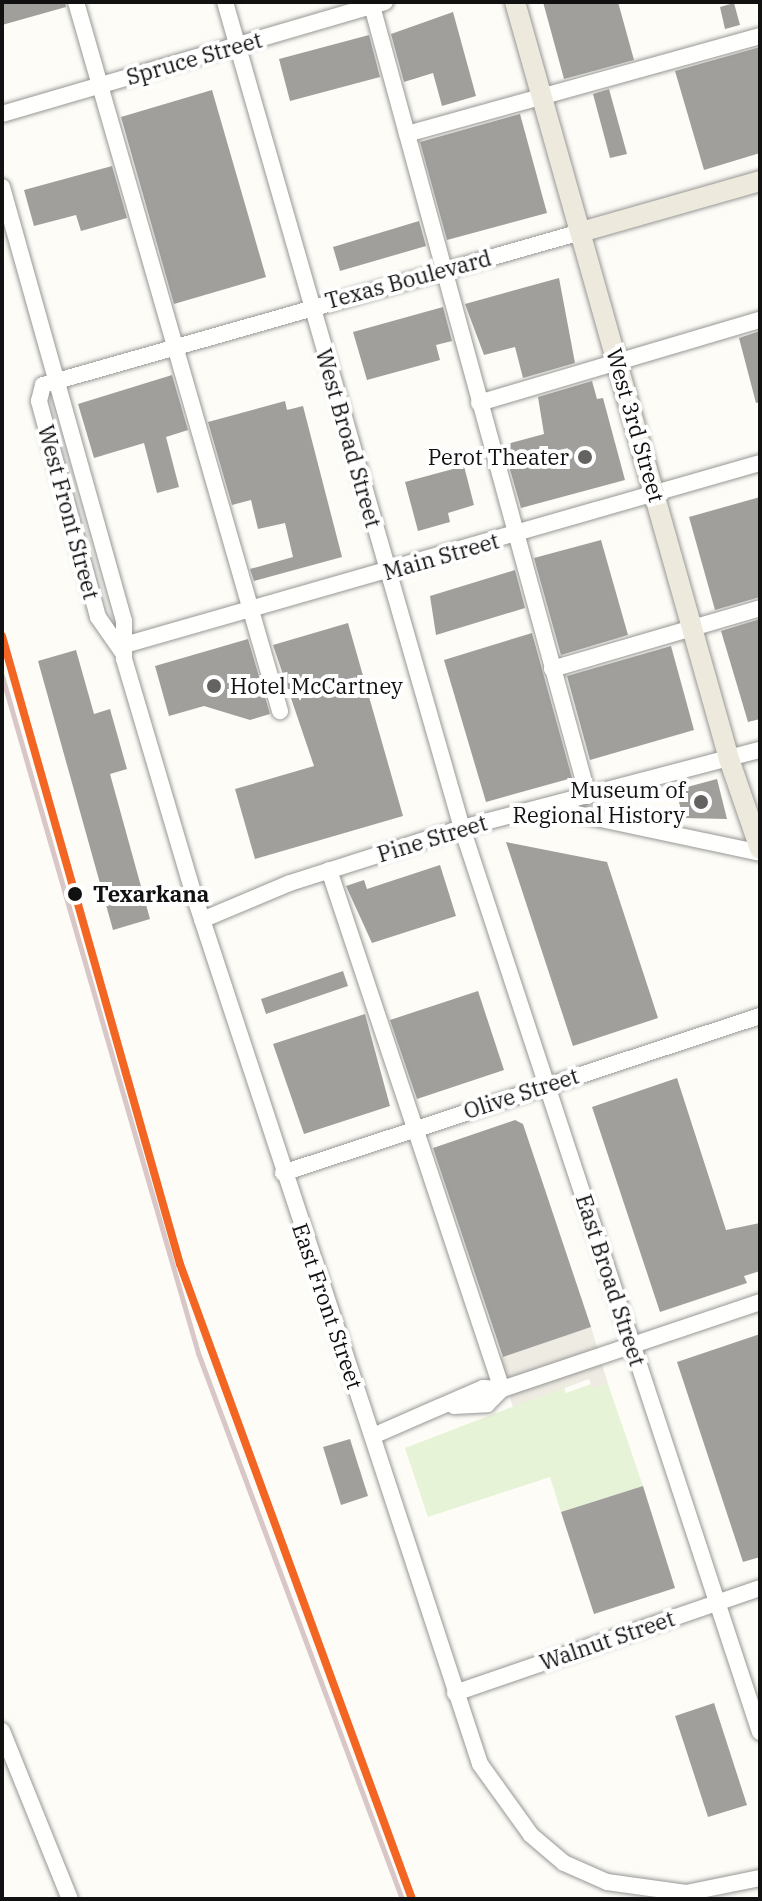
<!DOCTYPE html>
<html>
<head>
<meta charset="utf-8">
<style>
  body { margin:0 }
  #map { position:relative; width:762px; height:1901px; overflow:hidden; background:#fdfcf7; font-family:"IBM Plex Serif",serif }
  div>[style] { position:absolute }
  .green>* { inset:0; background:#e7f3d7 }
  .plaza>* { inset:0; background:#edebe2 }
  .building>* { inset:0; background:#a19f9c }
  .roads { filter:drop-shadow(0 0 2px #979795) drop-shadow(0 0 2px #979795) }
  .minor>* { height:16px; margin:-8px; padding:0 8px; transform-origin:8px; border-radius:8px; background:#fffffe }
  .major>* { height:20px; margin:-10px; padding:0 10px; transform-origin:10px; border-radius:10px; background:#ede9dc }
  .rail>* { height:5px; margin:-2.5px; padding:0 2.5px; transform-origin:2.5px; border-radius:2.5px; background:#d9c6c7 }
  .rail-1>* { height:8px; margin:-4px; padding:0 4px; transform-origin:4px; border-radius:4px; background:#f26522 }
  .dots>* { width:22px; height:22px; translate:-50% -50%; box-sizing:border-box; border:4px solid #fff; border-radius:50% }
  span { translate:-50% -50%; white-space:nowrap; text-align:center; line-height:1.15; -webkit-text-stroke:8px #fff; paint-order:stroke }
  .street-label { font-size:22px; color:#111 }
  .poi-label { font-size:22px; color:#111 }
  .right { translate:-100% -50%; text-align:right }
  .left { translate:0 -50%; text-align:left }
  .stop-label { font-size:22px; color:#111; font-weight:700 }
  .frame { position:absolute; inset:0; border:4px solid #111; pointer-events:none }
</style>
</head>
<body>
<div id="map">
  <div class="green">
    <i style="clip-path:polygon(591px 1384px,608px 1384px,643px 1486px,561px 1512px,550px 1477px,428px 1517px,405px 1448px,564px 1387px,566px 1393px)"></i>
  </div>
  <div class="plaza">
    <i style="clip-path:polygon(591px 1327px,608px 1384px,592px 1388px,589px 1379px,513px 1407px,497px 1358px)"></i>
  </div>
  <div class="building">
    <i style="clip-path:polygon(2px 2px,65px 2px,66px 7px,2px 25px)"></i>
    <i style="clip-path:polygon(543px 2px,618px 2px,634px 60px,564px 79px)"></i>
    <i style="clip-path:polygon(734px 3px,740px 25px,725px 29px,720px 7px)"></i>
    <i style="clip-path:polygon(453px 12px,476px 96px,442px 106px,433px 73px,404px 82px,391px 34px)"></i>
    <i style="clip-path:polygon(369px 35px,380px 77px,290px 101px,279px 59px)"></i>
    <i style="clip-path:polygon(760px 47px,760px 153px,704px 170px,675px 71px)"></i>
    <i style="clip-path:polygon(609px 89px,627px 154px,610px 158px,593px 94px)"></i>
    <i style="clip-path:polygon(212px 90px,266px 277px,174px 304px,121px 117px)"></i>
    <i style="clip-path:polygon(520px 114px,547px 213px,447px 240px,420px 142px)"></i>
    <i style="clip-path:polygon(112px 166px,127px 218px,81px 231px,76px 215px,34px 226px,24px 190px)"></i>
    <i style="clip-path:polygon(419px 221px,426px 246px,340px 271px,333px 247px)"></i>
    <i style="clip-path:polygon(559px 278px,575px 363px,523px 378px,515px 347px,484px 355px,465px 304px)"></i>
    <i style="clip-path:polygon(443px 307px,452px 341px,436px 345px,440px 360px,367px 380px,353px 332px)"></i>
    <i style="clip-path:polygon(760px 331px,760px 402px,756px 403px,739px 338px)"></i>
    <i style="clip-path:polygon(172px 375px,188px 430px,166px 437px,179px 487px,157px 493px,144px 443px,94px 458px,78px 404px)"></i>
    <i style="clip-path:polygon(592px 381px,597px 399px,603px 398px,625px 480px,521px 508px,503px 445px,544px 434px,538px 397px)"></i>
    <i style="clip-path:polygon(285px 401px,287px 410px,303px 406px,342px 557px,254px 581px,250px 569px,293px 557px,285px 523px,258px 529px,251px 500px,232px 505px,208px 422px)"></i>
    <i style="clip-path:polygon(464px 466px,474px 505px,448px 513px,450px 522px,418px 531px,405px 482px)"></i>
    <i style="clip-path:polygon(760px 497px,760px 597px,715px 610px,689px 517px)"></i>
    <i style="clip-path:polygon(601px 540px,628px 635px,561px 655px,534px 558px)"></i>
    <i style="clip-path:polygon(515px 570px,525px 608px,436px 635px,430px 596px)"></i>
    <i style="clip-path:polygon(760px 619px,760px 719px,748px 722px,721px 631px)"></i>
    <i style="clip-path:polygon(348px 623px,403px 816px,255px 859px,235px 789px,314px 766px,273px 645px)"></i>
    <i style="clip-path:polygon(532px 633px,572px 778px,486px 802px,444px 660px)"></i>
    <i style="clip-path:polygon(248px 639px,270px 714px,250px 720px,204px 706px,169px 716px,155px 666px)"></i>
    <i style="clip-path:polygon(671px 646px,694px 730px,590px 760px,567px 676px)"></i>
    <i style="clip-path:polygon(76px 650px,94px 714px,110px 709px,127px 769px,110px 774px,150px 919px,113px 930px,38px 661px)"></i>
    <i style="clip-path:polygon(717px 779px,727px 819px,683px 818px,676px 790px)"></i>
    <i style="clip-path:polygon(506px 842px,607px 862px,658px 1018px,573px 1046px)"></i>
    <i style="clip-path:polygon(440px 865px,456px 916px,372px 943px,346px 886px,364px 880px,367px 889px)"></i>
    <i style="clip-path:polygon(343px 971px,348px 986px,266px 1014px,261px 999px)"></i>
    <i style="clip-path:polygon(478px 991px,504px 1070px,417px 1099px,390px 1020px)"></i>
    <i style="clip-path:polygon(365px 1014px,390px 1106px,304px 1134px,273px 1044px)"></i>
    <i style="clip-path:polygon(677px 1078px,726px 1230px,760px 1223px,760px 1271px,744px 1276px,747px 1283px,660px 1312px,592px 1107px)"></i>
    <i style="clip-path:polygon(515px 1120px,523px 1124px,591px 1327px,503px 1357px,433px 1148px)"></i>
    <i style="clip-path:polygon(760px 1334px,760px 1557px,743px 1562px,677px 1362px)"></i>
    <i style="clip-path:polygon(350px 1439px,368px 1496px,341px 1505px,323px 1447px)"></i>
    <i style="clip-path:polygon(643px 1486px,675px 1588px,594px 1614px,561px 1512px)"></i>
    <i style="clip-path:polygon(714px 1703px,747px 1805px,708px 1817px,675px 1716px)"></i>
  </div>
  <div class="roads">
    <div class="minor">
      <i style="left:76px;top:2px;width:738px;rotate:73.95deg"></i>
      <i style="left:225px;top:2px;width:859px;rotate:73.99deg"></i>
      <i style="left:462px;top:828px;width:952px;rotate:71.76deg"></i>
      <i style="left:372px;top:6px;width:819px;rotate:74.71deg"></i>
      <i style="left:2px;top:114px;width:399px;rotate:-16.3deg"></i>
      <i style="left:407px;top:134px;width:366px;rotate:-15.5deg"></i>
      <i style="left:2px;top:187px;width:451px;rotate:74.3deg"></i>
      <i style="left:124px;top:621px;width:38px;rotate:90deg"></i>
      <i style="left:124px;top:659px;width:243px;rotate:73.5deg"></i>
      <i style="left:193px;top:892px;width:918px;rotate:71.78deg"></i>
      <i style="left:480px;top:1764px;width:87px;rotate:54.3deg"></i>
      <i style="left:531px;top:1835px;width:43px;rotate:40.3deg"></i>
      <i style="left:564px;top:1863px;width:47px;rotate:23.8deg"></i>
      <i style="left:607px;top:1882px;width:80px;rotate:7.9deg"></i>
      <i style="left:686px;top:1893px;width:76px;rotate:-11.5deg"></i>
      <i style="left:479px;top:403px;width:293px;rotate:-16.5deg"></i>
      <i style="left:121px;top:646px;width:665px;rotate:-15.98deg"></i>
      <i style="left:123px;top:653px;width:44px;rotate:-124.8deg"></i>
      <i style="left:98px;top:617px;width:224px;rotate:-105.3deg"></i>
      <i style="left:39px;top:401px;width:16px;rotate:-76deg"></i>
      <i style="left:43px;top:385px;width:559px;rotate:-15.88deg"></i>
      <i style="left:552px;top:669px;width:217px;rotate:-16.3deg"></i>
      <i style="left:549px;top:808px;width:216px;rotate:12deg"></i>
      <i style="left:329px;top:870px;width:547px;rotate:71.57deg"></i>
      <i style="left:202px;top:920px;width:95px;rotate:-22.8deg"></i>
      <i style="left:290px;top:883px;width:181px;rotate:-17.7deg"></i>
      <i style="left:462px;top:828px;width:308px;rotate:-14.7deg"></i>
      <i style="left:283px;top:1173px;width:502px;rotate:-18.22deg"></i>
      <i style="left:454px;top:1406px;width:33px;rotate:-3deg"></i>
      <i style="left:487px;top:1404px;width:21px;rotate:-45deg"></i>
      <i style="left:373px;top:1436px;width:120px;rotate:-23.6deg"></i>
      <i style="left:483px;top:1388px;width:19px;rotate:3deg"></i>
      <i style="left:502px;top:1389px;width:272px;rotate:-18.6deg"></i>
      <i style="left:455px;top:1693px;width:323px;rotate:-19deg"></i>
      <i style="left:2px;top:1731px;width:181px;rotate:68deg"></i>
    </div>
    <div class="major">
      <i style="left:515px;top:2px;width:787px;rotate:74.21deg"></i>
      <i style="left:729px;top:759px;width:95px;rotate:71deg"></i>
      <i style="left:581px;top:232px;width:186px;rotate:-15.9deg"></i>
    </div>
  </div>
  <div class="rail">
    <i style="left:2px;top:676px;width:705px;rotate:73.85deg"></i>
    <i style="left:198px;top:1353px;width:583px;rotate:69.51deg"></i>
  </div>
  <div class="rail-1">
    <i style="left:2px;top:636px;width:653px;rotate:74.18deg"></i>
    <i style="left:180px;top:1264px;width:676px;rotate:69.93deg"></i>
  </div>
  <div class="dots">
    <i style="left:585px;top:457px;background:#646362"></i>
    <i style="left:214px;top:686px;background:#646362"></i>
    <i style="left:701px;top:802px;background:#646362"></i>
    <i style="left:75px;top:894px;background:#111"></i>
  </div>
  <div class="street-label">
    <span style="left:194px;top:58px;rotate:-16deg">Spruce Street</span>
    <span style="left:408px;top:279px;rotate:-15deg">Texas Boulevard</span>
    <span style="left:636px;top:425px;rotate:74deg">West 3rd Street</span>
    <span style="left:349px;top:438px;rotate:74deg">West Broad Street</span>
    <span style="left:69px;top:512px;rotate:75deg">West Front Street</span>
    <span style="left:441px;top:556px;rotate:-16deg">Main Street</span>
    <span style="left:432px;top:838px;rotate:-17deg">Pine Street</span>
    <span style="left:521px;top:1093px;rotate:-18deg">Olive Street</span>
    <span style="left:611px;top:1280px;rotate:72deg">East Broad Street</span>
    <span style="left:328px;top:1306px;rotate:71deg">East Front Street</span>
    <span style="left:607px;top:1640px;rotate:-19deg">Walnut Street</span>
  </div>
  <div class="poi-label">
    <span class="right" style="left:569px;top:457px">Perot Theater</span>
    <span class="left" style="left:230px;top:686px">Hotel McCartney</span>
    <span class="right" style="left:685px;top:802px">Museum of<br>Regional History</span>
  </div>
  <div class="stop-label">
    <span class="left" style="left:93px;top:894px">Texarkana</span>
  </div>
  <div class="frame"></div>
</div>
</body>
</html>
